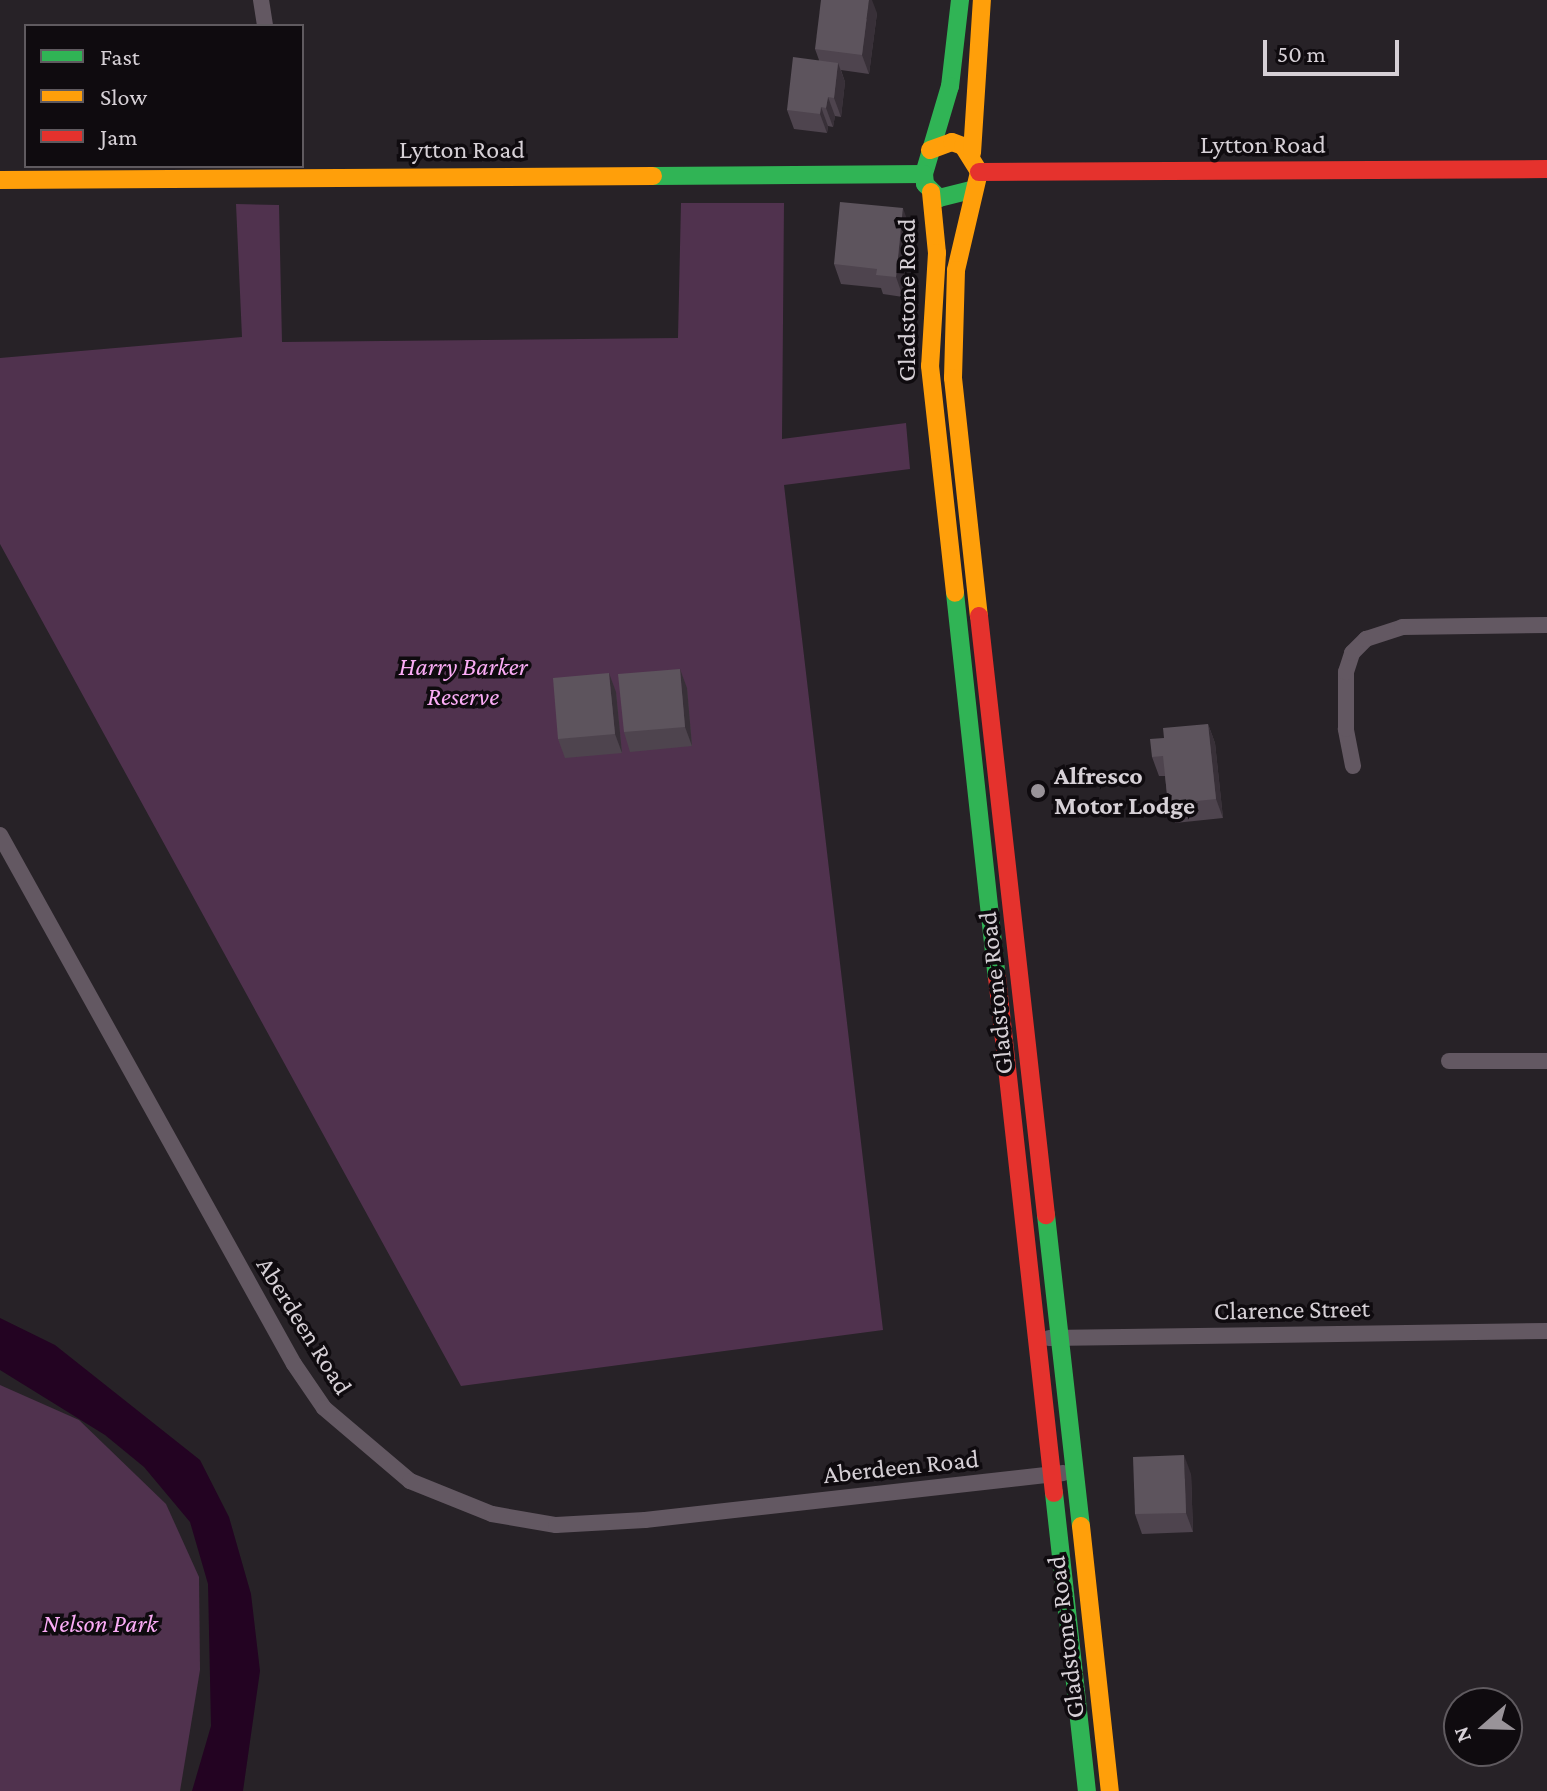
<!DOCTYPE html>
<html>
<head>
<meta charset="utf-8">
<style>
  body { margin:0 }
  #map { position:relative; width:1547px; height:1791px; overflow:hidden; background:#272227; font-family:"Crimson Pro",serif }
  div>[style] { position:absolute }
  .green>* { inset:0; background:#50324e }
  .water>* { inset:0; background:#230322 }
  .street>* { height:16px; margin:-8px; padding:0 8px; transform-origin:8px; border-radius:8px; background:#635862 }
  .fast>* { height:18px; margin:-9px; padding:0 9px; transform-origin:9px; border-radius:9px; background:#30b455 }
  .slow>* { height:18px; margin:-9px; padding:0 9px; transform-origin:9px; border-radius:9px; background:#ff9f0a }
  .jam>* { height:18px; margin:-9px; padding:0 9px; transform-origin:9px; border-radius:9px; background:#e5322d }
  .wall>* { inset:0; background:#4e444e }
  .shaded-wall>* { inset:0; background:#383038 }
  .building>* { inset:0; background:#5d545d }
  .dots>* { width:22px; height:22px; translate:-50% -50%; box-sizing:border-box; border:4px solid #0f0b0f; border-radius:50% }
  span { translate:-50% -50%; white-space:nowrap; text-align:center; line-height:1.15; -webkit-text-stroke:7px #0f0b0f; paint-order:stroke }
  .street-label { font-size:26px; color:#d6d0d6 }
  .park-label { font-size:26px; color:#fbacf6; font-style:italic }
  .poi-label { font-size:26px; color:#d6d0d6; font-weight:700 }
  .left { translate:0 -50%; text-align:left }
  .legend { position:absolute; left:24px; top:24px; width:280px; height:144px; box-sizing:border-box; background:#0f0b0f; border:2px solid #5f5a5f; margin:0; padding:10px 14px; list-style:none; font-size:24px; color:#d6d0d6 }
  .legend li { display:flex; align-items:center; gap:16px; height:40px }
  .legend b { width:40px; border:2px solid #5f5a5f }
  .north { position:absolute; left:1443px; top:1687px; width:80px; height:80px; box-sizing:border-box; background:#0f0b0f; border:2px solid #5f5a5f; border-radius:50%; rotate:250deg; font-size:22px; font-weight:700; line-height:32px; text-align:center; color:#d6d0d6 }
  .north::after { content:''; display:block; margin:auto; width:28px; height:36px; background:#999399; clip-path:polygon(50% 0,100% 100%,50% 72%,0 100%) }
  .scale { position:absolute; left:1263px; top:40px; width:136px; height:36px; box-sizing:border-box; border:4px solid #d6d0d6; border-top:0; padding-left:10px; font-size:24px; line-height:28px; white-space:nowrap; color:#d6d0d6; -webkit-text-stroke:6px #0f0b0f; paint-order:stroke }
</style>
</head>
<body>
<div id="map">
  <div class="green">
    <i style="clip-path:polygon(681px 203px,784px 203px,782px 439px,906px 423px,910px 469px,784px 485px,883px 1330px,461px 1386px,0 544px,0 358px,242px 337px,236px 204px,279px 205px,282px 342px,678px 338px)"></i>
    <i style="clip-path:polygon(0 1385px,79px 1420px,166px 1504px,199px 1577px,200px 1670px,180px 1791px,0 1791px)"></i>
  </div>
  <div class="water">
    <i style="clip-path:polygon(0 1318px,55px 1345px,200px 1460px,229px 1517px,251px 1594px,260px 1671px,243px 1791px,192px 1791px,211px 1726px,208px 1584px,190px 1522px,144px 1467px,105px 1435px,0 1370px)"></i>
  </div>
  <div class="street">
    <i style="left:261px;top:0;width:26px;rotate:81deg"></i>
    <i style="left:1353px;top:766px;width:38px;rotate:-101deg"></i>
    <i style="left:1346px;top:729px;width:57px;rotate:-90deg"></i>
    <i style="left:1346px;top:672px;width:20px;rotate:-72deg"></i>
    <i style="left:1352px;top:653px;width:20px;rotate:-45deg"></i>
    <i style="left:1366px;top:639px;width:38px;rotate:-18deg"></i>
    <i style="left:1402px;top:627px;width:145px;rotate:-0.8deg"></i>
    <i style="left:0;top:835px;width:605px;rotate:60.94deg"></i>
    <i style="left:294px;top:1364px;width:53px;rotate:55.7deg"></i>
    <i style="left:324px;top:1408px;width:113px;rotate:40.3deg"></i>
    <i style="left:410px;top:1481px;width:88px;rotate:21.9deg"></i>
    <i style="left:492px;top:1514px;width:65px;rotate:9.8deg"></i>
    <i style="left:556px;top:1525px;width:89px;rotate:-3.2deg"></i>
    <i style="left:645px;top:1520px;width:421px;rotate:-6.4deg"></i>
    <i style="left:1449px;top:1061px;width:98px"></i>
    <i style="left:1049px;top:1338px;width:498px;rotate:-0.8deg"></i>
  </div>
  <div class="fast">
    <i style="left:960px;top:0;width:87px;rotate:96.6deg"></i>
    <i style="left:950px;top:86px;width:92px;rotate:106.5deg"></i>
    <i style="left:924px;top:174px;width:10px;rotate:84deg"></i>
    <i style="left:925px;top:184px;width:20px;rotate:45deg"></i>
    <i style="left:939px;top:198px;width:34px;rotate:-14deg"></i>
    <i style="left:653px;top:176px;width:271px;rotate:-0.4deg"></i>
    <i style="left:955px;top:593px;width:386px;rotate:83.8deg"></i>
    <i style="left:1046px;top:1215px;width:313px;rotate:83.6deg"></i>
    <i style="left:1054px;top:1493px;width:300px;rotate:83.7deg"></i>
  </div>
  <div class="slow">
    <i style="left:930px;top:150px;width:23px;rotate:-20deg"></i>
    <i style="left:952px;top:142px;width:12px;rotate:20deg"></i>
    <i style="left:963px;top:146px;width:31px;rotate:58deg"></i>
    <i style="left:979px;top:172px;width:101px;rotate:103.2deg"></i>
    <i style="left:956px;top:270px;width:108px;rotate:91.6deg"></i>
    <i style="left:953px;top:378px;width:239px;rotate:83.8deg"></i>
    <i style="left:972px;top:153px;width:153px;rotate:-86.3deg"></i>
    <i style="left:0;top:180px;width:653px;rotate:-0.35deg"></i>
    <i style="left:931px;top:192px;width:61px;rotate:84.4deg"></i>
    <i style="left:937px;top:253px;width:113px;rotate:93.5deg"></i>
    <i style="left:930px;top:366px;width:228px;rotate:83.7deg"></i>
    <i style="left:1081px;top:1526px;width:267px;rotate:83.8deg"></i>
  </div>
  <div class="jam">
    <i style="left:979px;top:172px;width:568px;rotate:-0.3deg"></i>
    <i style="left:979px;top:616px;width:603px;rotate:83.62deg"></i>
    <i style="left:997px;top:977px;width:519px;rotate:83.7deg"></i>
  </div>
  <div class="wall">
    <i style="clip-path:polygon(877px 13px,869px 74px,841px 70px,845px 82px,841px 117px,835px 116px,833px 127px,828px 126px,827px 133px,794px 129px,787px 110px,819px 60px,815px 49px)"></i>
    <i style="clip-path:polygon(910px 228px,903px 297px,883px 294px,881px 288px,841px 284px,834px 264px)"></i>
    <i style="clip-path:polygon(687px 688px,692px 746px,630px 752px,624px 732px)"></i>
    <i style="clip-path:polygon(616px 692px,622px 753px,565px 758px,558px 739px)"></i>
    <i style="clip-path:polygon(1208px 724px,1215px 743px,1223px 818px,1175px 823px,1168px 804px,1165px 776px,1159px 776px,1152px 757px,1164px 738px)"></i>
    <i style="clip-path:polygon(1191px 1474px,1193px 1532px,1142px 1534px,1135px 1514px)"></i>
  </div>
  <div class="shaded-wall">
    <i style="clip-path:polygon(869px 0,872px 0,877px 13px,869px 74px,862px 55px)"></i>
    <i style="clip-path:polygon(838px 63px,845px 82px,841px 117px,834px 98px)"></i>
    <i style="clip-path:polygon(828px 97px,835px 116px,833px 127px,826px 108px)"></i>
    <i style="clip-path:polygon(821px 107px,828px 126px,827px 133px,820px 114px)"></i>
    <i style="clip-path:polygon(903px 208px,910px 228px,903px 297px,896px 277px)"></i>
    <i style="clip-path:polygon(680px 669px,687px 688px,692px 746px,685px 727px)"></i>
    <i style="clip-path:polygon(609px 673px,616px 692px,622px 753px,615px 734px)"></i>
    <i style="clip-path:polygon(1208px 724px,1215px 743px,1223px 818px,1216px 799px)"></i>
    <i style="clip-path:polygon(1184px 1455px,1191px 1474px,1193px 1532px,1186px 1513px)"></i>
  </div>
  <div class="building">
    <i style="clip-path:polygon(821px 0,869px 0,862px 55px,815px 49px)"></i>
    <i style="clip-path:polygon(793px 57px,838px 63px,834px 98px,828px 97px,826px 108px,821px 107px,820px 114px,787px 110px)"></i>
    <i style="clip-path:polygon(840px 202px,903px 208px,896px 277px,876px 275px,877px 269px,834px 264px)"></i>
    <i style="clip-path:polygon(680px 669px,685px 727px,624px 732px,618px 674px)"></i>
    <i style="clip-path:polygon(609px 673px,615px 734px,558px 739px,553px 678px)"></i>
    <i style="clip-path:polygon(1208px 724px,1216px 799px,1168px 804px,1163px 756px,1152px 757px,1150px 739px,1164px 738px,1163px 728px)"></i>
    <i style="clip-path:polygon(1184px 1455px,1186px 1513px,1135px 1514px,1133px 1457px)"></i>
  </div>
  <div class="dots">
    <i style="left:1038px;top:791px;background:#999399"></i>
  </div>
  <div class="street-label">
    <span style="left:1263px;top:145px">Lytton Road</span>
    <span style="left:462px;top:150px">Lytton Road</span>
    <span style="left:907px;top:300px;rotate:-90deg">Gladstone Road</span>
    <span style="left:996px;top:993px;rotate:-96deg">Gladstone Road</span>
    <span style="left:1292px;top:1310px;rotate:-1deg">Clarence Street</span>
    <span style="left:304px;top:1326px;rotate:58deg">Aberdeen Road</span>
    <span style="left:901px;top:1467px;rotate:-6deg">Aberdeen Road</span>
    <span style="left:1066px;top:1637px;rotate:-97deg">Gladstone Road</span>
  </div>
  <div class="park-label">
    <span style="left:463px;top:682px">Harry Barker<br>Reserve</span>
    <span style="left:100px;top:1624px">Nelson Park</span>
  </div>
  <div class="poi-label">
    <span class="left" style="left:1054px;top:791px">Alfresco<br>Motor Lodge</span>
  </div>
  <ul class="legend">
  <li><b style="height:10px;background:#30b455"></b>Fast</li>
  <li><b style="height:10px;background:#ff9f0a"></b>Slow</li>
  <li><b style="height:10px;background:#e5322d"></b>Jam</li>
  </ul>
  <div class="north">N</div>
  <div class="scale">50 m</div>
</div>
</body>
</html>
